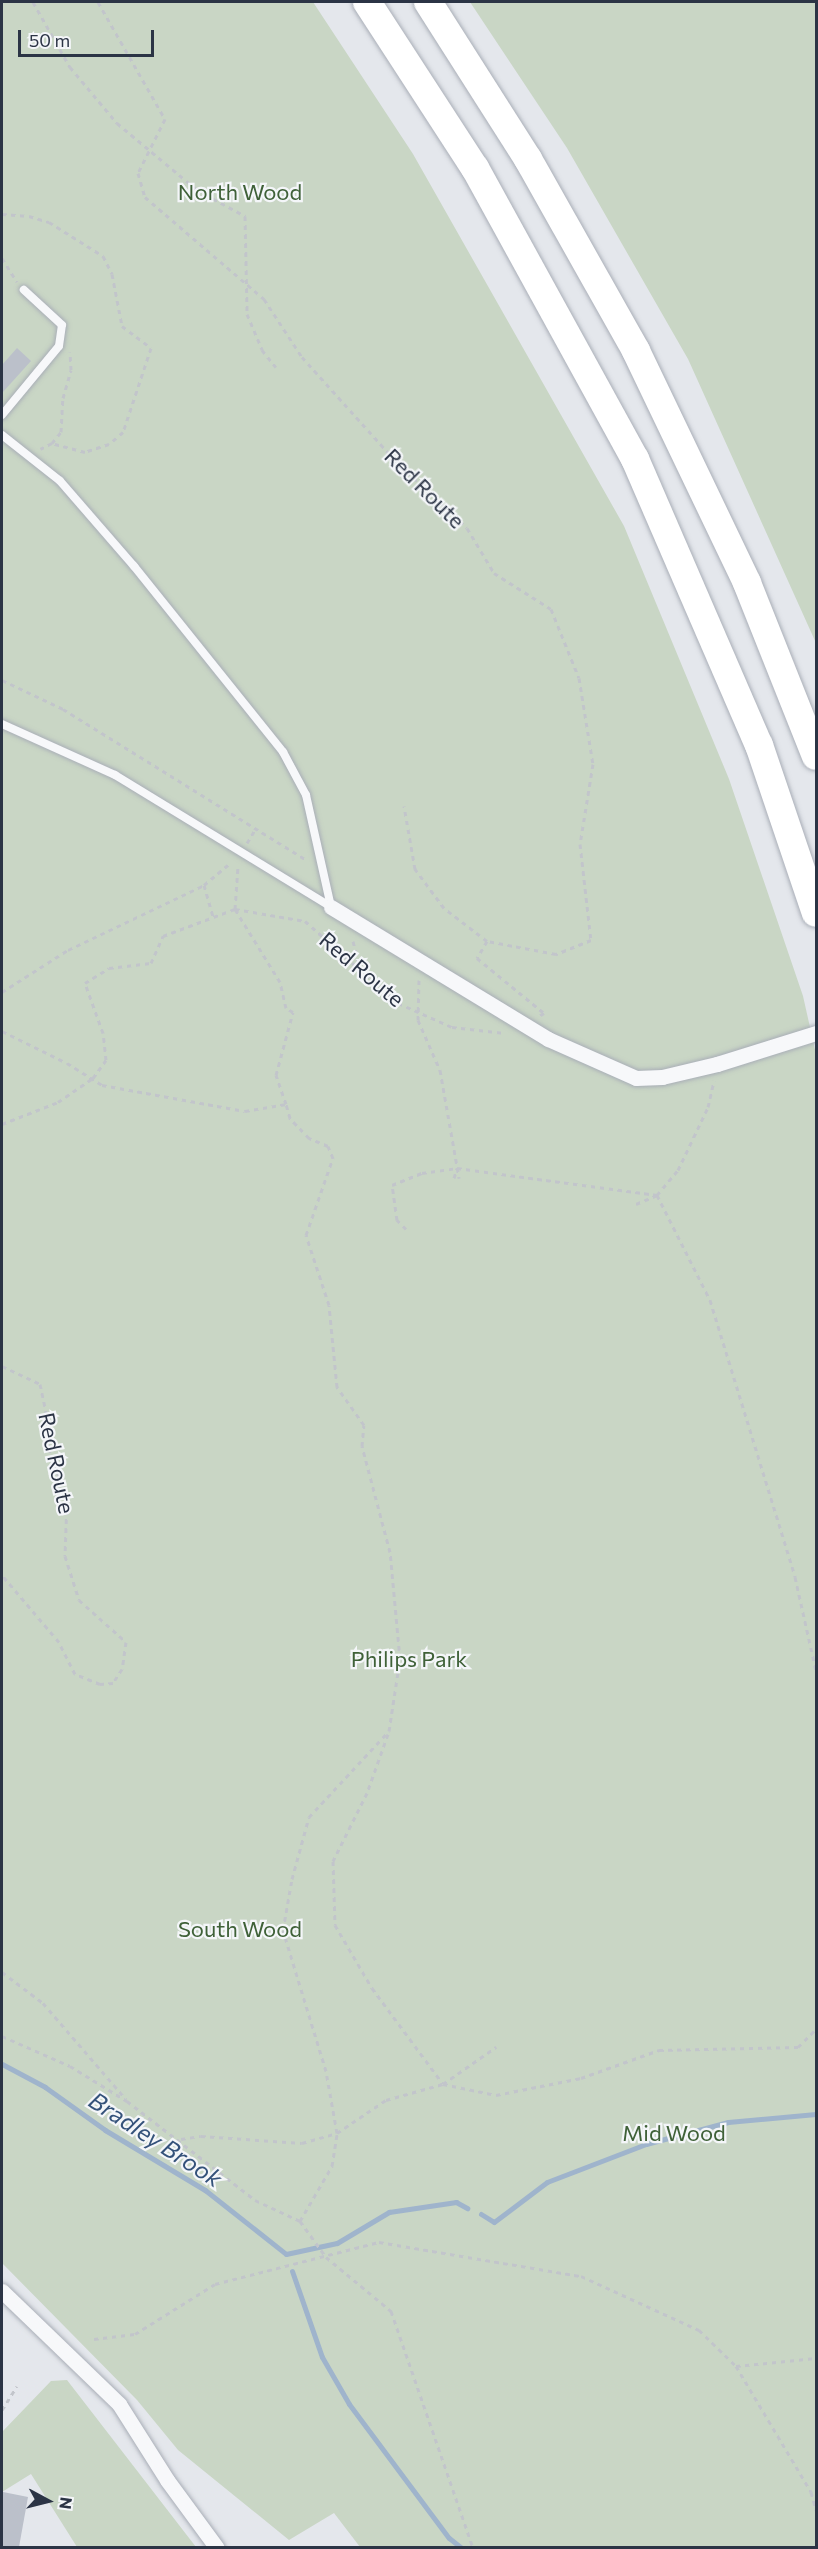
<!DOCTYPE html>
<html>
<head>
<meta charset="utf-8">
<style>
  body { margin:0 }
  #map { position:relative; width:818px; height:2549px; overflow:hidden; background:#e4e7ec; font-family:Commissioner,sans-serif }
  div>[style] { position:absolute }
  .green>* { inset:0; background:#c9d6c5 }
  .stream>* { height:5px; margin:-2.5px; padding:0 2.5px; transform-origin:2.5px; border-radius:2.5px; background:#9fb4cc }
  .building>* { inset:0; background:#bbc0ca }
  .path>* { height:3px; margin-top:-1.5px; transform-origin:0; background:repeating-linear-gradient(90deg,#c2c5cb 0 4.5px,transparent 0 9px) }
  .roads { filter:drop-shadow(0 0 2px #a9aeb7) drop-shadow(0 0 2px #a9aeb7) }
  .lane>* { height:8px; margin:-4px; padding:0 4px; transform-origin:4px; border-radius:4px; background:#f7f8fa }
  .street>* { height:15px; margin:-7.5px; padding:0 7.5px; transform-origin:7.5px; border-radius:7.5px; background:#f7f8fa }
  .highway>* { height:28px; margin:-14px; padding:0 14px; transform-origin:14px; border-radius:14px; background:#fff }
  span { translate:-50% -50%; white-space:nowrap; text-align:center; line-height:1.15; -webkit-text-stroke:4.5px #f4f6f9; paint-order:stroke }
  .park-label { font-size:22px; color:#3f6138 }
  .street-label { font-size:22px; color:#2b3445 }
  .water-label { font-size:24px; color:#34527a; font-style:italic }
  .frame { position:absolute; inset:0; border:3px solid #2b3445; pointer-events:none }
  .north { position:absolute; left:18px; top:2471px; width:60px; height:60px; -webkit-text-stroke:4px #f4f6f9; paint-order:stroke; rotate:97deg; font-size:16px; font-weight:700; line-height:24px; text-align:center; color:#2b3445 }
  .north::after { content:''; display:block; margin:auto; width:21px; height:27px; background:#2b3445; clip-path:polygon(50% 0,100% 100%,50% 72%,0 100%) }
  .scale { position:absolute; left:18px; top:30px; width:136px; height:27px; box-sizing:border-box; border:3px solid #2b3445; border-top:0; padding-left:8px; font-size:18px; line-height:21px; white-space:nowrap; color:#2b3445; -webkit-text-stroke:4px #f4f6f9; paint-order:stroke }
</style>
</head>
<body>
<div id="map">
  <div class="green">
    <i style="clip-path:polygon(2px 2px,313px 2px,413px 154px,624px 526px,729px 779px,803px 996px,816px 1054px,816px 2547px,360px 2547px,334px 2513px,289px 2540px,178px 2450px,137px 2400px,2px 2263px)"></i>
    <i style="clip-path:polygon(470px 2px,816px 2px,816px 643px,688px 359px,567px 148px)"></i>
    <i style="clip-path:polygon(67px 2380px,196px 2547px,77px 2547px,31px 2474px,2px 2492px,2px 2432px,51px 2381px)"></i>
  </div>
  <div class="stream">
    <i style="left:2px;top:2064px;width:49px;rotate:28.1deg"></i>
    <i style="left:45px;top:2087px;width:74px;rotate:35.6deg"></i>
    <i style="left:105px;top:2130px;width:117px;rotate:31deg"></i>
    <i style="left:205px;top:2190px;width:103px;rotate:38.3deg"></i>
    <i style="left:481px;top:2214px;width:15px;rotate:32deg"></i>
    <i style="left:494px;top:2222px;width:66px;rotate:-37deg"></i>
    <i style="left:547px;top:2182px;width:106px;rotate:-21deg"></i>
    <i style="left:646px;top:2144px;width:85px;rotate:-15deg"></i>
    <i style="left:728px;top:2122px;width:88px;rotate:-5.2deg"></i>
    <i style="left:286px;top:2254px;width:52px;rotate:-12.2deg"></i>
    <i style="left:337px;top:2243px;width:61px;rotate:-30.8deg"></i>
    <i style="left:389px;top:2212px;width:68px;rotate:-8.5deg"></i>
    <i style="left:456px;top:2202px;width:13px;rotate:29deg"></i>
    <i style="left:292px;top:2271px;width:91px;rotate:70.8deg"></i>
    <i style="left:322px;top:2357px;width:54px;rotate:60.1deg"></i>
    <i style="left:349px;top:2404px;width:167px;rotate:53.3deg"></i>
    <i style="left:449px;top:2538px;width:16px;rotate:38deg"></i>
  </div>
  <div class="building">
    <i style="clip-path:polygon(17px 348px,31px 361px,2px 393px,2px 365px)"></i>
    <i style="clip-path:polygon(3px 2492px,28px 2497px,19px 2547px,2px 2547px)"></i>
  </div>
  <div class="path">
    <i style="left:33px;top:2px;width:75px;rotate:60.4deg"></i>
    <i style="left:70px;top:67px;width:73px;rotate:50deg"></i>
    <i style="left:117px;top:123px;width:104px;rotate:39.9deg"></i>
    <i style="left:197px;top:190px;width:55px;rotate:28.4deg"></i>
    <i style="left:245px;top:216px;width:98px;rotate:88.8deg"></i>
    <i style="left:247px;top:314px;width:39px;rotate:67deg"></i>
    <i style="left:262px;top:350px;width:22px;rotate:51deg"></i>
    <i style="left:98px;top:2px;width:135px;rotate:60.2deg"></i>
    <i style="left:165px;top:119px;width:60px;rotate:116.6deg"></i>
    <i style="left:138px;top:173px;width:25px;rotate:74deg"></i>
    <i style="left:145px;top:197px;width:157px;rotate:40.6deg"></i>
    <i style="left:264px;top:299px;width:69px;rotate:56.8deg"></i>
    <i style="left:302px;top:357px;width:137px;rotate:48deg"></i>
    <i style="left:394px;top:459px;width:100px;rotate:43.4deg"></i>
    <i style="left:467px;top:528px;width:52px;rotate:59deg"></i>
    <i style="left:494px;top:573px;width:67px;rotate:32.3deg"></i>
    <i style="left:551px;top:609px;width:74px;rotate:67.9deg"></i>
    <i style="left:579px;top:678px;width:87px;rotate:80.8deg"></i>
    <i style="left:593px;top:764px;width:81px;rotate:99.2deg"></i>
    <i style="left:580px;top:844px;width:97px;rotate:83.5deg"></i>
    <i style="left:591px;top:940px;width:38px;rotate:158deg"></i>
    <i style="left:556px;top:954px;width:70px;rotate:-169.3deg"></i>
    <i style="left:487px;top:941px;width:54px;rotate:-142.5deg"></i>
    <i style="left:444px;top:908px;width:49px;rotate:-126.6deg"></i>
    <i style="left:415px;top:869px;width:64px;rotate:-99.9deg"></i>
    <i style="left:2px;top:214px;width:27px;rotate:4deg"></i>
    <i style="left:29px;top:216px;width:21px;rotate:17deg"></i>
    <i style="left:49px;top:222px;width:64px;rotate:32.2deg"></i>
    <i style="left:103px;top:256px;width:20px;rotate:63deg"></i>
    <i style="left:112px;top:274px;width:53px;rotate:79.1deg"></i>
    <i style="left:122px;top:326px;width:36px;rotate:37deg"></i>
    <i style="left:151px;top:348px;width:89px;rotate:108.4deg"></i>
    <i style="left:123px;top:432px;width:18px;rotate:139deg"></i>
    <i style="left:109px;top:444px;width:25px;rotate:162deg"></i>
    <i style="left:85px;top:452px;width:34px;rotate:-165deg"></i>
    <i style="left:52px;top:443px;width:13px;rotate:153deg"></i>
    <i style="left:2px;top:258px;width:28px;rotate:58deg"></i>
    <i style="left:52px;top:443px;width:14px;rotate:-51deg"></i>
    <i style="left:61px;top:432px;width:34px;rotate:-87deg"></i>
    <i style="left:63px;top:398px;width:29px;rotate:-74deg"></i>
    <i style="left:71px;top:370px;width:18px;rotate:-93deg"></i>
    <i style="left:2px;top:680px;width:68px;rotate:25.4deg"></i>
    <i style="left:63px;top:709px;width:287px;rotate:31.8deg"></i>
    <i style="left:247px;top:843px;width:17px;rotate:-59deg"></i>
    <i style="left:204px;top:885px;width:35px;rotate:74deg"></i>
    <i style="left:353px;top:941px;width:29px;rotate:76deg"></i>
    <i style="left:487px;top:941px;width:20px;rotate:120deg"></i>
    <i style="left:477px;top:958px;width:87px;rotate:39.4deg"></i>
    <i style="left:544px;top:1013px;width:6px;rotate:149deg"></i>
    <i style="left:419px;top:980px;width:40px;rotate:91.4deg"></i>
    <i style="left:418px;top:1020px;width:55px;rotate:66.3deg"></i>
    <i style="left:440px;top:1070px;width:110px;rotate:80deg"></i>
    <i style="left:2px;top:992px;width:78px;rotate:-32.5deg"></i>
    <i style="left:68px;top:950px;width:151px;rotate:-25.5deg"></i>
    <i style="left:204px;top:885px;width:35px;rotate:-40deg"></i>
    <i style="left:2px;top:1031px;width:72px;rotate:26.2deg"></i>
    <i style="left:67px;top:1063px;width:41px;rotate:32.2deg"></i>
    <i style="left:102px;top:1085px;width:145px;rotate:10.3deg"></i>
    <i style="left:245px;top:1111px;width:42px;rotate:-9.7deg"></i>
    <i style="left:2px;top:1124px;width:60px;rotate:-21.4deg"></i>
    <i style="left:58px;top:1102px;width:42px;rotate:-34.4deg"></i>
    <i style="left:93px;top:1078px;width:22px;rotate:-54deg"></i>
    <i style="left:106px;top:1060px;width:27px;rotate:-96deg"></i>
    <i style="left:103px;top:1033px;width:53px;rotate:-109.8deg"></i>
    <i style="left:85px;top:983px;width:28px;rotate:-32deg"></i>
    <i style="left:109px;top:968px;width:42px;rotate:-6.8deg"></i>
    <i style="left:151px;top:963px;width:30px;rotate:-66deg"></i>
    <i style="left:163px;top:936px;width:77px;rotate:-20.6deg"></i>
    <i style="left:235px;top:909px;width:71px;rotate:9.7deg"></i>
    <i style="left:305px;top:921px;width:124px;rotate:41.4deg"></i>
    <i style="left:398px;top:1003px;width:59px;rotate:24deg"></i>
    <i style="left:452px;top:1027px;width:53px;rotate:6.5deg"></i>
    <i style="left:454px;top:1178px;width:10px;rotate:-73deg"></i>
    <i style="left:457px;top:1168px;width:202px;rotate:7.7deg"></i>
    <i style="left:657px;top:1195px;width:118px;rotate:63.2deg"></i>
    <i style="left:710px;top:1300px;width:290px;rotate:72.9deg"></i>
    <i style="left:795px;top:1577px;width:96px;rotate:77.4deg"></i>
    <i style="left:636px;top:1204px;width:23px;rotate:-23deg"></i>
    <i style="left:657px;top:1195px;width:33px;rotate:-50deg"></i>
    <i style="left:678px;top:1170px;width:70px;rotate:-64.5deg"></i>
    <i style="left:708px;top:1107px;width:27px;rotate:-77deg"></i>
    <i style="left:406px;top:1229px;width:13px;rotate:-135deg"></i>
    <i style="left:397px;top:1220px;width:35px;rotate:-98deg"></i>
    <i style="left:392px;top:1185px;width:32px;rotate:-22deg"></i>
    <i style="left:422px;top:1173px;width:35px;rotate:-8deg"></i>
    <i style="left:2px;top:1366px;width:42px;rotate:25.3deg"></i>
    <i style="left:40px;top:1384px;width:43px;rotate:77.9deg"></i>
    <i style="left:49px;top:1426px;width:22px;rotate:90deg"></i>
    <i style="left:49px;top:1448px;width:56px;rotate:71.2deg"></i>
    <i style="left:67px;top:1501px;width:55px;rotate:92.1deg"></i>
    <i style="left:65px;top:1556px;width:46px;rotate:72.3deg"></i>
    <i style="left:79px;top:1600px;width:63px;rotate:41.8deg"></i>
    <i style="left:126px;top:1642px;width:27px;rotate:98deg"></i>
    <i style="left:122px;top:1669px;width:17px;rotate:123deg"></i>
    <i style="left:113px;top:1683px;width:13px;rotate:176deg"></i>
    <i style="left:100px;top:1684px;width:27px;rotate:-158deg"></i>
    <i style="left:75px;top:1674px;width:36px;rotate:-117deg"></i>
    <i style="left:59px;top:1642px;width:88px;rotate:-130.4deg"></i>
    <i style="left:388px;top:1734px;width:63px;rotate:109.6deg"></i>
    <i style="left:367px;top:1793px;width:76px;rotate:116.6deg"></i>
    <i style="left:333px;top:1861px;width:64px;rotate:88.2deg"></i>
    <i style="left:335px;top:1925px;width:73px;rotate:59.6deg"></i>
    <i style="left:372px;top:1988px;width:119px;rotate:53.5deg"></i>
    <i style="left:443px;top:2084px;width:54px;rotate:11.7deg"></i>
    <i style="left:496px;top:2095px;width:87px;rotate:-11.3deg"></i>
    <i style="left:581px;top:2078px;width:83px;rotate:-19.7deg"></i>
    <i style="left:659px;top:2050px;width:139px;rotate:-1.2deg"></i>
    <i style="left:798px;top:2047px;width:25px;rotate:-45deg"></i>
    <i style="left:2px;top:1972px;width:51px;rotate:37.1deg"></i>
    <i style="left:43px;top:2003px;width:127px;rotate:49.2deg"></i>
    <i style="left:2px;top:2036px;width:74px;rotate:23.8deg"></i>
    <i style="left:70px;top:2066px;width:67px;rotate:31.6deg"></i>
    <i style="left:127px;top:2101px;width:162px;rotate:37.7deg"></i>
    <i style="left:255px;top:2200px;width:50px;rotate:25deg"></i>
    <i style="left:300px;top:2221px;width:44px;rotate:54.2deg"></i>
    <i style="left:326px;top:2257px;width:85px;rotate:39.7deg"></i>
    <i style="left:391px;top:2311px;width:251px;rotate:70.9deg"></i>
    <i style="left:181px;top:2139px;width:20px;rotate:-9deg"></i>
    <i style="left:201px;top:2136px;width:101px;rotate:4deg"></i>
    <i style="left:302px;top:2143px;width:36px;rotate:-16deg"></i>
    <i style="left:337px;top:2133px;width:63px;rotate:-100.1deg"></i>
    <i style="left:326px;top:2071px;width:147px;rotate:-107deg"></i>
    <i style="left:283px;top:1930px;width:52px;rotate:-80deg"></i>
    <i style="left:292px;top:1879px;width:64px;rotate:-74.7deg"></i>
    <i style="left:309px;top:1817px;width:117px;rotate:-47.1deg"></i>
    <i style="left:389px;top:1731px;width:73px;rotate:-81.3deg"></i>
    <i style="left:400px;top:1659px;width:107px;rotate:-95.3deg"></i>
    <i style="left:390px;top:1552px;width:110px;rotate:-104.8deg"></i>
    <i style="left:362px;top:1446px;width:21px;rotate:-85deg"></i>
    <i style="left:364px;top:1425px;width:47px;rotate:-125.4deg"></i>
    <i style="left:337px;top:1387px;width:82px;rotate:-95.6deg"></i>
    <i style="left:329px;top:1305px;width:74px;rotate:-108.2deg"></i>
    <i style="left:306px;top:1235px;width:82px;rotate:-70.7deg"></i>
    <i style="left:333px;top:1158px;width:13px;rotate:-113deg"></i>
    <i style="left:328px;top:1146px;width:21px;rotate:-157deg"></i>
    <i style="left:309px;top:1138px;width:28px;rotate:-134deg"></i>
    <i style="left:290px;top:1118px;width:15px;rotate:-106deg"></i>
    <i style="left:286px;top:1104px;width:31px;rotate:-109deg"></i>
    <i style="left:276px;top:1075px;width:65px;rotate:-74.9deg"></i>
    <i style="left:293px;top:1012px;width:8px;rotate:-150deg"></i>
    <i style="left:286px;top:1008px;width:27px;rotate:-103deg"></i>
    <i style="left:280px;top:982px;width:86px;rotate:-121.7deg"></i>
    <i style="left:235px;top:909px;width:43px;rotate:-86deg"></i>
    <i style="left:300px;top:2221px;width:64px;rotate:-59.8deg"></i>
    <i style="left:332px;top:2166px;width:33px;rotate:-81deg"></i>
    <i style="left:337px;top:2133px;width:59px;rotate:-34deg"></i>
    <i style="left:386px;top:2100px;width:59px;rotate:-15.7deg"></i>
    <i style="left:443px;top:2084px;width:65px;rotate:-34.9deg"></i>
    <i style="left:94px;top:2339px;width:41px;rotate:-7deg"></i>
    <i style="left:135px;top:2334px;width:94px;rotate:-32deg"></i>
    <i style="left:215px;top:2284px;width:169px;rotate:-14.4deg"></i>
    <i style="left:379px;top:2242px;width:205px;rotate:9.6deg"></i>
    <i style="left:581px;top:2276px;width:130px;rotate:24.6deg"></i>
    <i style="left:699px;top:2330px;width:52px;rotate:44.2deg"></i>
    <i style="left:736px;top:2366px;width:147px;rotate:59.2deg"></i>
    <i style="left:811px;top:2492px;width:19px;rotate:74deg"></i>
    <i style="left:736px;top:2366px;width:80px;rotate:-5.7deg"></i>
    <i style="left:2px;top:2410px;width:28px;rotate:-58deg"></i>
  </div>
  <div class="roads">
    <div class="lane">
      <i style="left:2px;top:415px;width:89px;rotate:-50.4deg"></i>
      <i style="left:59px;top:346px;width:21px;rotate:-82deg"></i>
      <i style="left:62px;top:325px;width:52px;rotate:-137.4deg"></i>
      <i style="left:2px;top:435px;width:74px;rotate:38.4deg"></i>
      <i style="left:60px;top:481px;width:113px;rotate:49deg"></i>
      <i style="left:134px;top:566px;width:238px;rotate:51.3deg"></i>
      <i style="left:283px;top:752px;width:49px;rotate:61.9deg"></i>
      <i style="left:306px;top:795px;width:115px;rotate:77.4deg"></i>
      <i style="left:2px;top:724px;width:124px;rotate:24.3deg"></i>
      <i style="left:115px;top:775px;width:253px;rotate:31.4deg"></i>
    </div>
    <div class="street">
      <i style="left:331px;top:907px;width:254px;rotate:31.3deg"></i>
      <i style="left:548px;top:1039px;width:96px;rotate:23.9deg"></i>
      <i style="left:636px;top:1078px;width:26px;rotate:-2deg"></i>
      <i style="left:662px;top:1077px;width:57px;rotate:-13.3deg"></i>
      <i style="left:717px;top:1064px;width:104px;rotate:-17.4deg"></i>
      <i style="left:2px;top:2291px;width:163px;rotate:44deg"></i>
      <i style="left:119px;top:2404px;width:90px;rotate:57.7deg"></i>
      <i style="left:167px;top:2480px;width:84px;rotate:53.7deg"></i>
    </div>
    <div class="highway">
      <i style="left:367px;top:2px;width:198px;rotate:57deg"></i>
      <i style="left:475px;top:168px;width:332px;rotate:61.2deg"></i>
      <i style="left:635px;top:459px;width:312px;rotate:66.6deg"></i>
      <i style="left:759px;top:745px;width:177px;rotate:71.3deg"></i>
      <i style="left:428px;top:2px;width:186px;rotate:57.5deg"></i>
      <i style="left:528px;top:159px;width:220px;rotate:60.6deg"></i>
      <i style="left:636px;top:351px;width:257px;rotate:64.4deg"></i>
      <i style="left:747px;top:583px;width:186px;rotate:68.3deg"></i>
    </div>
  </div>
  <div class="park-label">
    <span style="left:240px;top:192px">North Wood</span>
    <span style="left:409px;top:1659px">Philips Park</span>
    <span style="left:240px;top:1929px">South Wood</span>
    <span style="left:674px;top:2133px">Mid Wood</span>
  </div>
  <div class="street-label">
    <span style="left:425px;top:488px;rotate:45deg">Red Route</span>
    <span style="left:362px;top:969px;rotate:40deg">Red Route</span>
    <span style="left:57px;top:1463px;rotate:78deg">Red Route</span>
  </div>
  <div class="water-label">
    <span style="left:156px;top:2139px;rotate:33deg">Bradley Brook</span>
  </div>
  <div class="frame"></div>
  <div class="north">N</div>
  <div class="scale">50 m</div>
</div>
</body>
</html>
